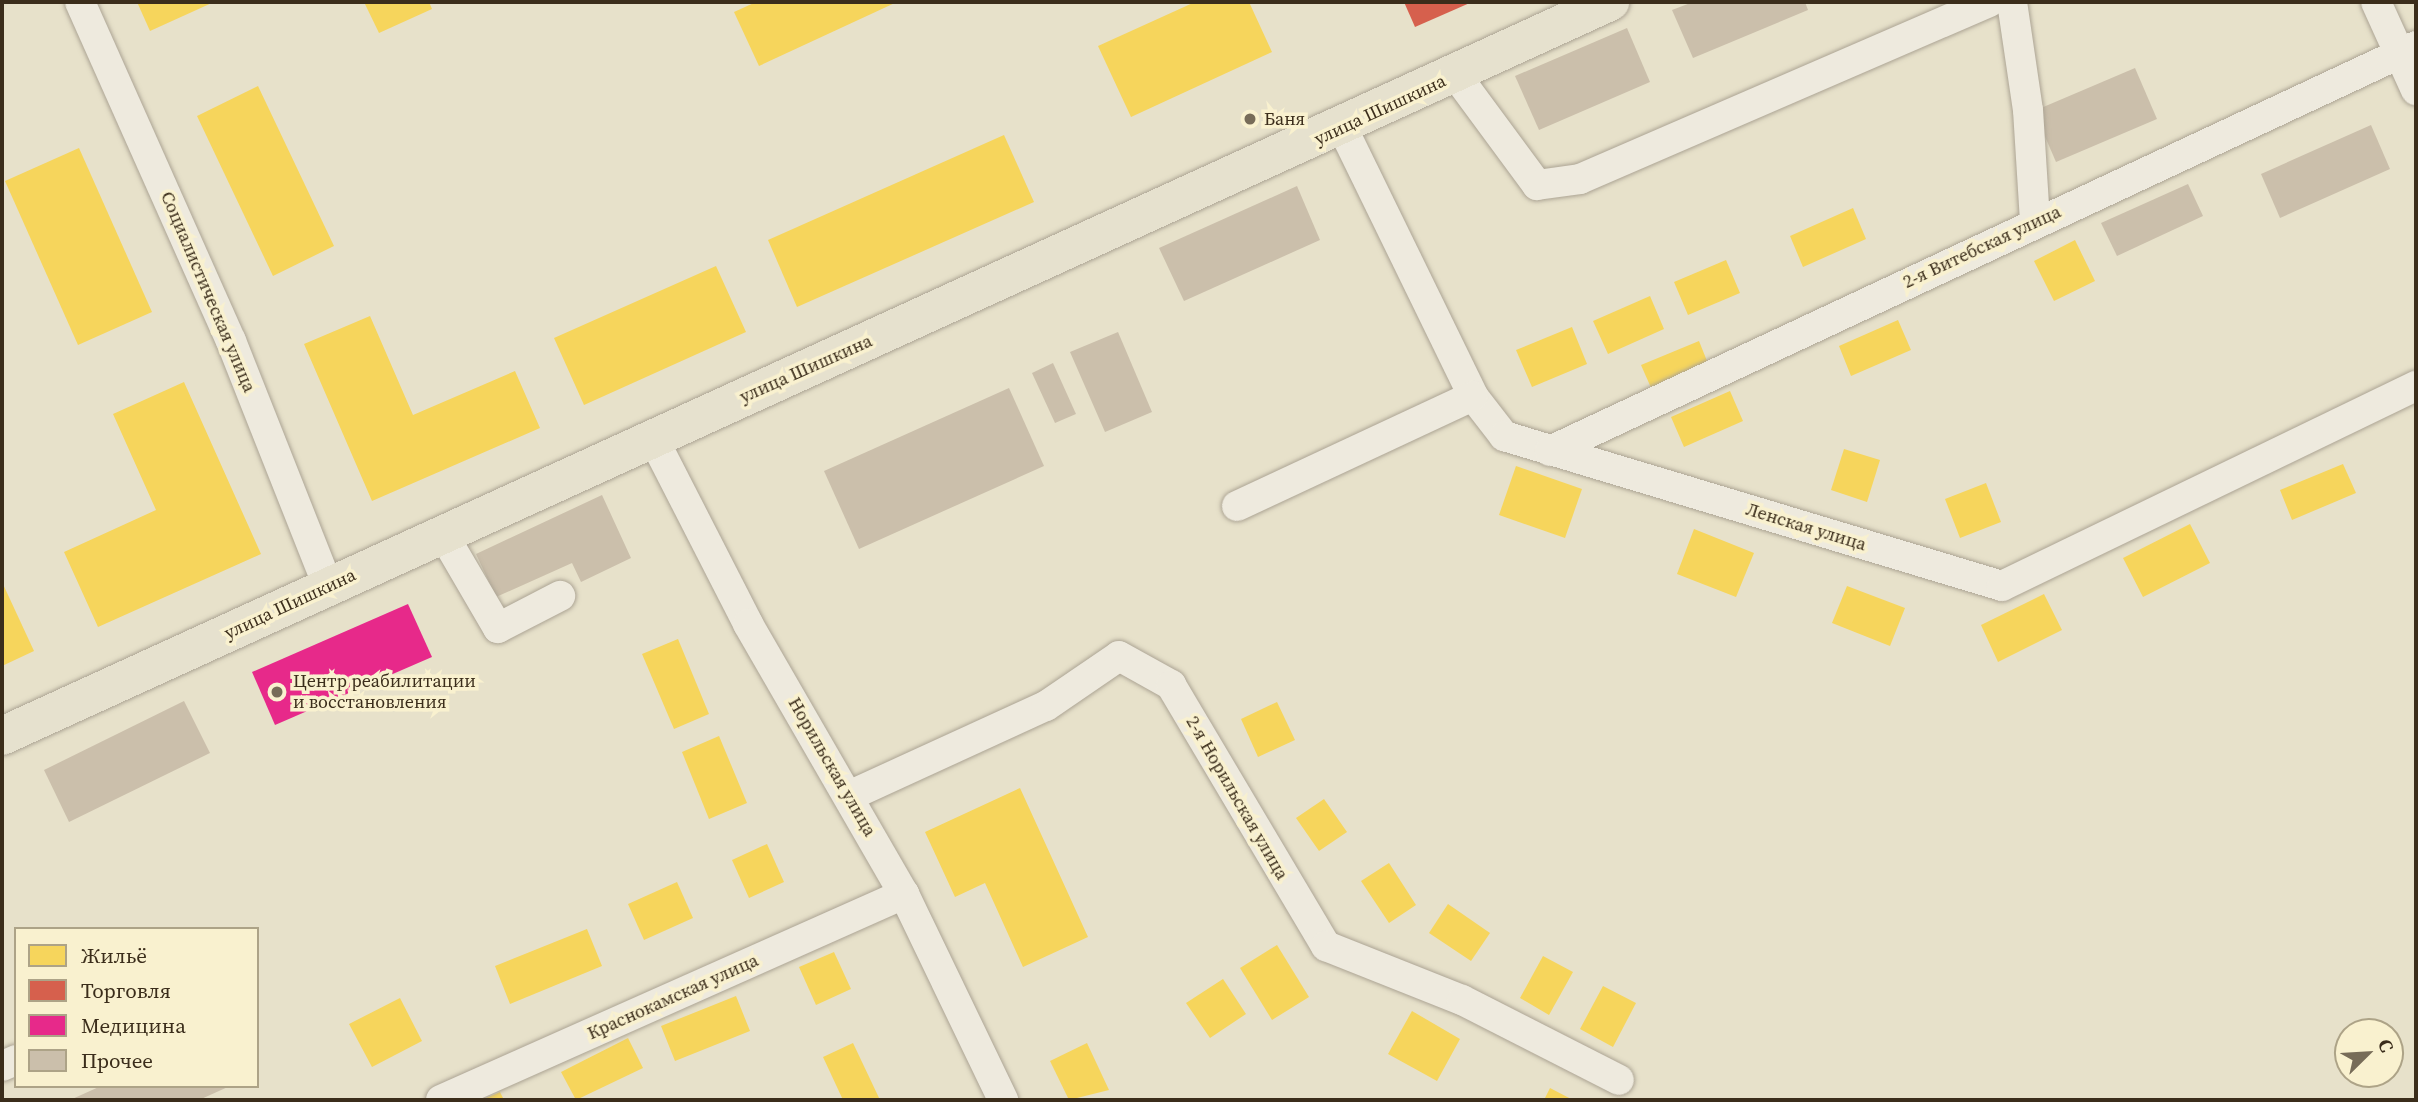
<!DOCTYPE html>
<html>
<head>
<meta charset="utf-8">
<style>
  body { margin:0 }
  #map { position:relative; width:2418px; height:1102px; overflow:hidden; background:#e7e1ca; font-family:"Source Serif 4",serif }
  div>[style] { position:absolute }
  .homes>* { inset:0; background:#f6d55c }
  .shops>* { inset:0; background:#d6604d }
  .health>* { inset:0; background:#e7298a }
  .building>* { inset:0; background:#cbbfab }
  .roads { filter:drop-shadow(0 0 2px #aca494) drop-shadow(0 0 2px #aca494) }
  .minor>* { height:30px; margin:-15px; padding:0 15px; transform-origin:15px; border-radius:15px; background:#eeeade }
  .major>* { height:38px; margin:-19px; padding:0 19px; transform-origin:19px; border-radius:19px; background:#e6e1ce }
  .dots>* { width:19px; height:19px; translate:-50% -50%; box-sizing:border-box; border:4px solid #f9f1cf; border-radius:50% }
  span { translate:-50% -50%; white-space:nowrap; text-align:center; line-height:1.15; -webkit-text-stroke:7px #f9f1cf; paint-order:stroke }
  .street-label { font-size:18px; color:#3b2d1b }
  .poi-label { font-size:18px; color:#3b2d1b }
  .left { translate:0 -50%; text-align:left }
  .frame { position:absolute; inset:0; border:4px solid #3b2d1b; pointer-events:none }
  .legend { position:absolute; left:14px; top:927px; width:245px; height:161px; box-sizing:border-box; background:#f9f1cf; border:2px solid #ada387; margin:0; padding:9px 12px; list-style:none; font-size:21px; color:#3b2d1b }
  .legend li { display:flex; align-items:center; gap:14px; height:35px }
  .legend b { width:35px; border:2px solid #ada387 }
  .north { position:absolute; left:2334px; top:1018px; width:70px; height:70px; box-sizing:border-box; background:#f9f1cf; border:2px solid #ada387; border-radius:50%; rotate:66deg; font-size:19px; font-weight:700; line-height:28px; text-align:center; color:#3b2d1b }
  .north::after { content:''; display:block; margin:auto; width:24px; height:32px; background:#776c58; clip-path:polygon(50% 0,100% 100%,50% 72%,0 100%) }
</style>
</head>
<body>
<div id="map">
  <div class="homes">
    <i style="clip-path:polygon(137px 2px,214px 2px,150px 31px)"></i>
    <i style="clip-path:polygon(364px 2px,429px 2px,432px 9px,379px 33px)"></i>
    <i style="clip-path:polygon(756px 2px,897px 2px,759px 66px,734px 12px)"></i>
    <i style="clip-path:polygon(1195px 2px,1249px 2px,1272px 52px,1131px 117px,1098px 46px)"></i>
    <i style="clip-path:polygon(258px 86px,334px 246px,273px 276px,197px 116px)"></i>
    <i style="clip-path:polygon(1004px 135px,1034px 202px,797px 307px,768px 240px)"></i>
    <i style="clip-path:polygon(79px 148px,152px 312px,78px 345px,5px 181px)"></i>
    <i style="clip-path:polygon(1853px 208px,1866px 239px,1803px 267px,1790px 236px)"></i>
    <i style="clip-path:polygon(2075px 240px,2095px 281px,2054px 301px,2034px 261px)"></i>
    <i style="clip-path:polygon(1726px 260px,1740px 293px,1688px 315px,1674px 282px)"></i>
    <i style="clip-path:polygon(716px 266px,746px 332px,584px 405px,554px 338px)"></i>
    <i style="clip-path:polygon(1650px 296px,1664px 329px,1608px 354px,1593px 321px)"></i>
    <i style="clip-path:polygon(370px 316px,413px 415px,515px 371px,540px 428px,372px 501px,304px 344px)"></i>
    <i style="clip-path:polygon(1898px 320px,1911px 350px,1851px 376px,1839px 346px)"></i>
    <i style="clip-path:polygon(1572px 327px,1587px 364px,1532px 387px,1516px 350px)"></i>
    <i style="clip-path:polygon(1699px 341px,1709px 366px,1652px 390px,1641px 365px)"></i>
    <i style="clip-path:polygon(184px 382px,261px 554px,98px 627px,64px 552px,156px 510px,113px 414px)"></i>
    <i style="clip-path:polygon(1730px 391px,1743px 421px,1684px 447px,1671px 417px)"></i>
    <i style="clip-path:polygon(1844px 449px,1880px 460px,1867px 502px,1831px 490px)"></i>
    <i style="clip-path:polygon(2343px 464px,2356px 493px,2292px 520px,2280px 490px)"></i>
    <i style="clip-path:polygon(1516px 466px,1582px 489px,1565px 538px,1499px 515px)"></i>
    <i style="clip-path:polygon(1986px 483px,2001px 522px,1960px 538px,1945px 499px)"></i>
    <i style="clip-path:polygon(2190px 524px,2210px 563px,2143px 597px,2123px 558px)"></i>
    <i style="clip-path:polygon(1694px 529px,1754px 553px,1736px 597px,1677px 574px)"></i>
    <i style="clip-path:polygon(2px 582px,34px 651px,2px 666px)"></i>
    <i style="clip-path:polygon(1847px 586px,1905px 608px,1890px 646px,1832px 623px)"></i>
    <i style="clip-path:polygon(2044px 594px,2062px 630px,1998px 662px,1981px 625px)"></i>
    <i style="clip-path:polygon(678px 639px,709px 714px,674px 729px,642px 654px)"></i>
    <i style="clip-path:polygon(1277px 702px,1295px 740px,1258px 757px,1241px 719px)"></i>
    <i style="clip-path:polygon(719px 736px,747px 803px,709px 819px,682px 752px)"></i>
    <i style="clip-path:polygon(1020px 788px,1088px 937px,1023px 967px,985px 883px,955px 897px,925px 832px)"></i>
    <i style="clip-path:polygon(1324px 799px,1347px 832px,1319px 851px,1296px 818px)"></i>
    <i style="clip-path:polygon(767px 844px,784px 882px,749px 898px,732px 860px)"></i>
    <i style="clip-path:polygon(1389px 863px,1416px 905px,1389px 923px,1361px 881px)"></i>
    <i style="clip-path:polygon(677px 882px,693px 918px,644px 940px,628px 904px)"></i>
    <i style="clip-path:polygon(1448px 904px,1490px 933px,1471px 961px,1429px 933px)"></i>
    <i style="clip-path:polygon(587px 929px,602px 966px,510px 1004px,495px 966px)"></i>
    <i style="clip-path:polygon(1277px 945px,1309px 997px,1272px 1020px,1240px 968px)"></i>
    <i style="clip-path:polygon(834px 952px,851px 989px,816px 1005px,799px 967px)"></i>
    <i style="clip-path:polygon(1543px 956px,1573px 972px,1549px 1015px,1520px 998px)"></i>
    <i style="clip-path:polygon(1223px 979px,1246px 1014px,1210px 1038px,1186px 1003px)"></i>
    <i style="clip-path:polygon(1603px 986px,1636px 1003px,1613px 1047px,1580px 1029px)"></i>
    <i style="clip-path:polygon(736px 996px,750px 1031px,675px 1061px,661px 1026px)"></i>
    <i style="clip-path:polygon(400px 998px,422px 1041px,372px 1067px,349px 1024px)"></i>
    <i style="clip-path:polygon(1412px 1011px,1460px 1039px,1437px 1081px,1388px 1054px)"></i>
    <i style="clip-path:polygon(628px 1038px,643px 1068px,576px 1100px,561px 1072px)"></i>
    <i style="clip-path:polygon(853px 1043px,880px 1100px,843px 1100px,823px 1057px)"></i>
    <i style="clip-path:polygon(1087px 1043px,1109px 1090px,1069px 1100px,1050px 1061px)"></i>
    <i style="clip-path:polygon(1550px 1088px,1573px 1100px,1544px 1100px)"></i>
    <i style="clip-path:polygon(500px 1092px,504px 1100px,481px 1100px)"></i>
  </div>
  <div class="shops">
    <i style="clip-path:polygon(1404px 2px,1472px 2px,1415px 27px)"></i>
  </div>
  <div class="health">
    <i style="clip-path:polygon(408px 604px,432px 657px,275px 725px,252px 672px)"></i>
  </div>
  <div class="building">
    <i style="clip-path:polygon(1693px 2px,1805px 2px,1808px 10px,1693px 58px,1672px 10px)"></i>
    <i style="clip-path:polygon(1627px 28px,1650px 82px,1539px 130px,1515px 76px)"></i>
    <i style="clip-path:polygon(2135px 68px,2157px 119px,2056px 162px,2034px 111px)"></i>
    <i style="clip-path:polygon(2371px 125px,2390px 169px,2280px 218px,2261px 174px)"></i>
    <i style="clip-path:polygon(2188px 184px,2203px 216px,2117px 256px,2101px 223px)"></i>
    <i style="clip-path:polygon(1297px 186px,1320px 240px,1184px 301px,1159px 248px)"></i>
    <i style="clip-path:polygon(1118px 332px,1152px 412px,1105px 432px,1070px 352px)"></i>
    <i style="clip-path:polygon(1053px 363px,1076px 414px,1055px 423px,1032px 373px)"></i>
    <i style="clip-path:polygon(1009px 388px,1044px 466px,859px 549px,824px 471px)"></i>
    <i style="clip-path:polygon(602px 495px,631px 558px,581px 582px,572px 563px,496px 597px,476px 554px)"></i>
    <i style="clip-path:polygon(184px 701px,210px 753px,69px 822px,44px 770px)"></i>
    <i style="clip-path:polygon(101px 1086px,230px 1086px,199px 1100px,70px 1100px)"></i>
  </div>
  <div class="roads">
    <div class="minor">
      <i style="left:80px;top:2px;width:371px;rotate:66deg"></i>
      <i style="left:231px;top:341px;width:264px;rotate:68.4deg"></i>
      <i style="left:2012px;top:2px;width:109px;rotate:81.6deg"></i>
      <i style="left:2028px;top:110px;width:112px;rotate:86.4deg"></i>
      <i style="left:2376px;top:2px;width:97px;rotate:65.6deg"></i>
      <i style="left:1456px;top:75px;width:137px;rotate:53.6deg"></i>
      <i style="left:1537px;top:185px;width:43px;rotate:-7.9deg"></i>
      <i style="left:1580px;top:179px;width:446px;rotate:-23.4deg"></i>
      <i style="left:1343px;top:129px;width:297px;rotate:64deg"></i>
      <i style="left:1473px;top:396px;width:51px;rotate:52.2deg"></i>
      <i style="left:1504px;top:436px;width:520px;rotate:16.76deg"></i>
      <i style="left:2002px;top:586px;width:460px;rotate:-25.8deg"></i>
      <i style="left:653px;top:438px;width:209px;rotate:62.9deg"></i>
      <i style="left:748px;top:624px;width:312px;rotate:60deg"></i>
      <i style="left:904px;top:894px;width:229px;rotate:64.3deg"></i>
      <i style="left:1550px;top:451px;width:956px;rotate:-25.06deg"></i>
      <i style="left:1237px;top:506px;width:260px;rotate:-25deg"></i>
      <i style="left:443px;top:534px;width:109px;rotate:59.7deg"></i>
      <i style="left:498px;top:628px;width:70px;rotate:-27.3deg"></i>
      <i style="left:849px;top:796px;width:217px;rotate:-24.6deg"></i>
      <i style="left:1046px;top:706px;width:88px;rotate:-34.4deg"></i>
      <i style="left:1119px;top:656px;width:60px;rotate:29.1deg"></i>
      <i style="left:1171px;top:685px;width:304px;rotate:59.3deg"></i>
      <i style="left:1326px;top:946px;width:146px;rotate:21.7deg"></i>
      <i style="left:1462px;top:1000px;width:176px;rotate:27deg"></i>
      <i style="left:2px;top:1066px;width:15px;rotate:-23deg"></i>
      <i style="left:441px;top:1100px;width:507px;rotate:-23.99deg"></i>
    </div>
    <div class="major">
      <i style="left:2px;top:736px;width:1768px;rotate:-24.54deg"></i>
    </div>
  </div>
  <div class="dots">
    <i style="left:1250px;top:119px;background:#776c58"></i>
    <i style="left:277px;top:692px;background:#776c58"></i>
  </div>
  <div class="street-label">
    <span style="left:1380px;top:110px;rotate:-25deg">улица Шишкина</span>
    <span style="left:1982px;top:247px;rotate:-25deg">2-я Витебская улица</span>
    <span style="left:208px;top:292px;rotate:67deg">Социалистическая улица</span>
    <span style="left:806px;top:369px;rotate:-24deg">улица Шишкина</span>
    <span style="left:1806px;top:527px;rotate:17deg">Ленская улица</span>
    <span style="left:290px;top:604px;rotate:-25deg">улица Шишкина</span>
    <span style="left:832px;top:767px;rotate:60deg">Норильская улица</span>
    <span style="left:1237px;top:798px;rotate:60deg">2-я Норильская улица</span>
    <span style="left:673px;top:997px;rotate:-24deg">Краснокамская улица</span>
  </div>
  <div class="poi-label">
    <span class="left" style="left:1264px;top:119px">Баня</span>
    <span class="left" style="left:293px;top:692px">Центр реабилитации<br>и восстановления</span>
  </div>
  <div class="frame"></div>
  <ul class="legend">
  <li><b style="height:19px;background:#f6d55c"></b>Жильё</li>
  <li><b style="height:19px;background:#d6604d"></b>Торговля</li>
  <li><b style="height:19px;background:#e7298a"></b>Медицина</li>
  <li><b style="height:19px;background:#cbbfab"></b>Прочее</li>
  </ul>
  <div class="north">С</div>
</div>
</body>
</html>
